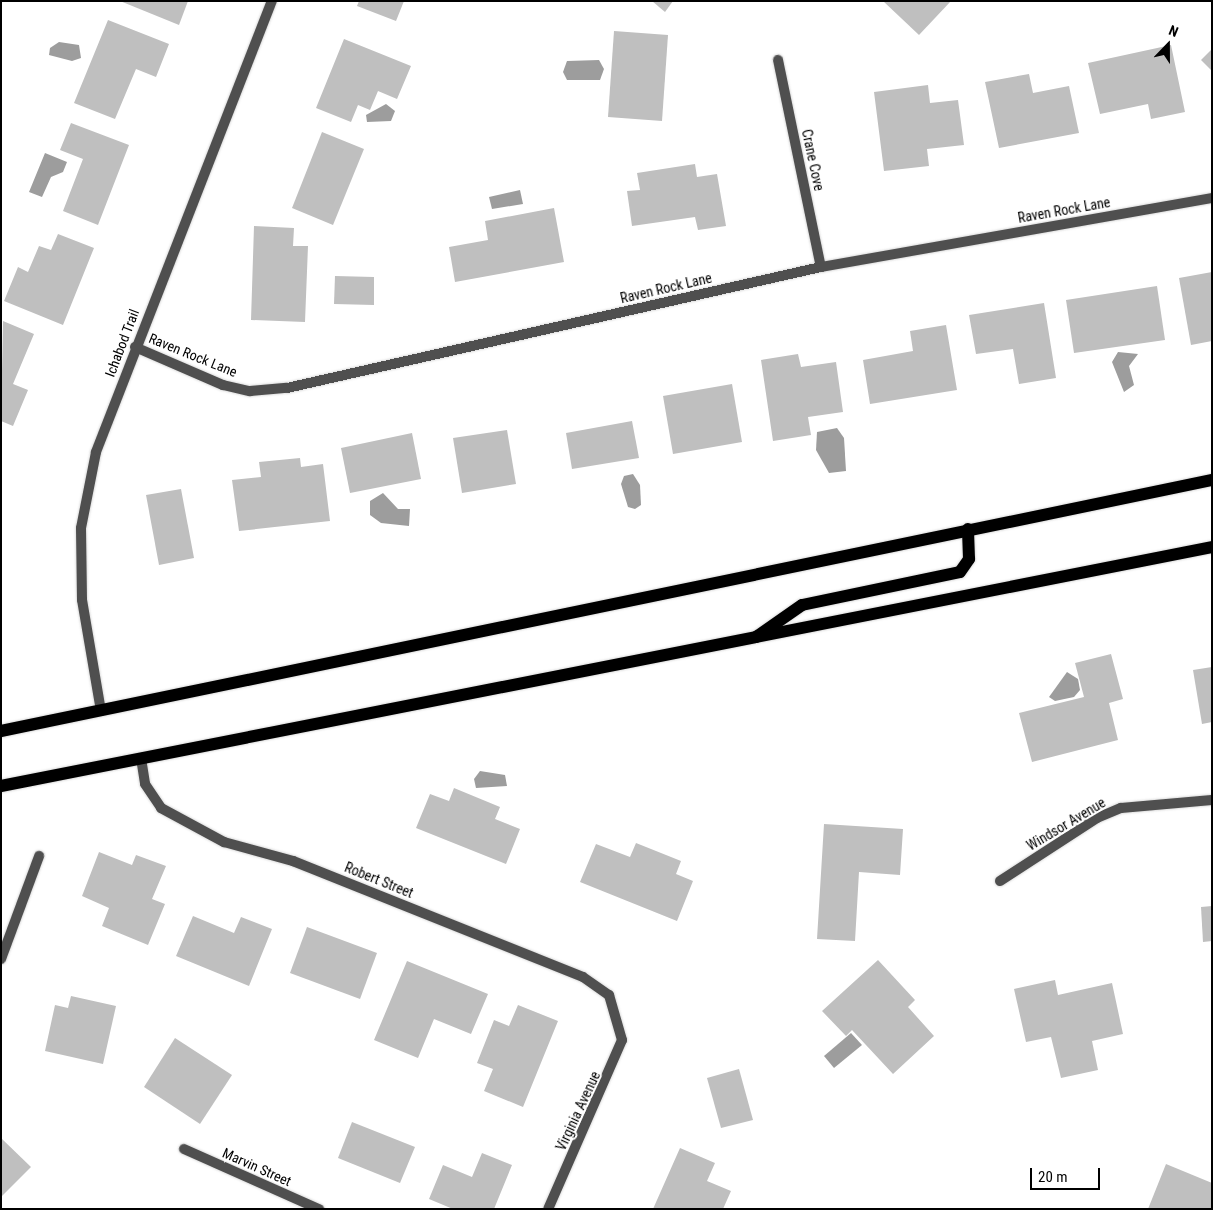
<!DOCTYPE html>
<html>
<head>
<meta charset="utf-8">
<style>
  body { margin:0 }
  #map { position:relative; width:1213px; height:1210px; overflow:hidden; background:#fff; font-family:"Roboto Condensed",sans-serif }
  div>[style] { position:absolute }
  .water>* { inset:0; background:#9d9d9d }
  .building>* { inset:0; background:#bfbfbf }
  .roads { filter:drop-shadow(0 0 1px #dbdbdb) drop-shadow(0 0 1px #dbdbdb) }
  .service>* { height:10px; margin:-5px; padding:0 5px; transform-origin:5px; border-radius:5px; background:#4f4f4f }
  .minor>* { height:10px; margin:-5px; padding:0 5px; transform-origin:5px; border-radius:5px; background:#4f4f4f }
  .primary>* { height:12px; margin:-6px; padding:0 6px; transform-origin:6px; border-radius:6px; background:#000 }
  span { translate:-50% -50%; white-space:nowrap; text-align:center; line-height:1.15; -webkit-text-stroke:4px #fff; paint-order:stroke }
  .street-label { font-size:14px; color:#000 }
  .frame { position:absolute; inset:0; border:2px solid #000; pointer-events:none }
  .north { position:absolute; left:1143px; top:20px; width:50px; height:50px; -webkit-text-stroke:4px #fff; paint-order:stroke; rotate:22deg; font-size:14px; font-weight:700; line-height:20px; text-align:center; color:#000 }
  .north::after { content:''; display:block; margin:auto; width:18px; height:22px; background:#000; clip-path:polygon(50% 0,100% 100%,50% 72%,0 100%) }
  .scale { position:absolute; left:1030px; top:1168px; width:70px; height:22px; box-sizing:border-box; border:2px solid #000; border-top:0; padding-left:6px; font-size:15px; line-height:18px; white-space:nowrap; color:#000; -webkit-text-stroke:4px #fff; paint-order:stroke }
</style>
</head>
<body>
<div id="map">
  <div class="water">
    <i style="clip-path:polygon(59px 42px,79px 45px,81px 58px,72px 61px,49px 55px,50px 48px)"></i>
    <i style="clip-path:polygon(599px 60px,604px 69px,600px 80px,567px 80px,563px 72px,567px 61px)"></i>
    <i style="clip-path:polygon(386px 104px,395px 111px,391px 121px,367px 122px,366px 115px)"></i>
    <i style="clip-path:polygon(45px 153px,67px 162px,63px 172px,51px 177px,42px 197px,29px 192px)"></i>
    <i style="clip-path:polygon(520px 190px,523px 204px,492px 209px,489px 197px)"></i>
    <i style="clip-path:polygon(1118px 352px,1138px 354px,1129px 366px,1134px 385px,1124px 392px,1112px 362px)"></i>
    <i style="clip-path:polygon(837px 428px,844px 438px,846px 471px,829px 473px,816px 450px,817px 432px)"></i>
    <i style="clip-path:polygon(633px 474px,640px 485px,641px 505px,635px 509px,628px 507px,621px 484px,624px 476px)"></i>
    <i style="clip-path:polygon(383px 493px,398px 509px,410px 509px,409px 526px,381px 523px,370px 515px,370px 501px)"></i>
    <i style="clip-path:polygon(1067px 672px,1078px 679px,1080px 690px,1074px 697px,1055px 701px,1049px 697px)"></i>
    <i style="clip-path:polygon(480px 771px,505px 775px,507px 786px,476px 788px,474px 779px)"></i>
    <i style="clip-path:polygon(851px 1033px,862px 1045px,834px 1068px,824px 1056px)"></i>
  </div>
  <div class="building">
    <i style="clip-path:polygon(120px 1px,188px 1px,179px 25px)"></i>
    <i style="clip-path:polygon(359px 1px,404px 1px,396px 21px,357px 6px)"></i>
    <i style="clip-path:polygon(652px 1px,673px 1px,665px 12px)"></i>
    <i style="clip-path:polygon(883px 1px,951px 1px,919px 35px)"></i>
    <i style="clip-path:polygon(108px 20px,169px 44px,156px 77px,136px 69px,115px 119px,74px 103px)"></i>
    <i style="clip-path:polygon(614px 31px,668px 35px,662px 121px,608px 117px)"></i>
    <i style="clip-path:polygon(344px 39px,411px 66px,397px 99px,378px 91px,370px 110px,358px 105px,351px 122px,316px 108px)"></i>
    <i style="clip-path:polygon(1171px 45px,1185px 112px,1151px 119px,1148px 104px,1100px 114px,1088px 63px)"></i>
    <i style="clip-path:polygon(1212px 49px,1212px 71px,1201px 60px)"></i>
    <i style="clip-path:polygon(1029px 74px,1033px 93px,1069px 86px,1079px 133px,999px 148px,985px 82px)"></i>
    <i style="clip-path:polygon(928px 85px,930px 103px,958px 100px,964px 145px,927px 149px,929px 166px,884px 171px,874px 92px)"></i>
    <i style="clip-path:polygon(71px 123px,129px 145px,98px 225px,63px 211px,83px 159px,60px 150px)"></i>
    <i style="clip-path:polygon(322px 132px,364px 149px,333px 225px,292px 208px)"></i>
    <i style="clip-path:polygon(695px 164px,697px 177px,717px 174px,726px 226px,698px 230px,695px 217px,632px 226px,627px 191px,640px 190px,637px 173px)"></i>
    <i style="clip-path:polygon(554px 208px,564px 262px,455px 282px,449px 247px,488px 240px,485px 221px)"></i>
    <i style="clip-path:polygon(254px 226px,294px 228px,293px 246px,308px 246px,305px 322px,251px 320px)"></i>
    <i style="clip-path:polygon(58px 234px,94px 248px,63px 325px,4px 301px,18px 267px,28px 272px,39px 246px,51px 250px)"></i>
    <i style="clip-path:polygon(1212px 272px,1212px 341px,1191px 345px,1179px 278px)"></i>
    <i style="clip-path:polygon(335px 276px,374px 277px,374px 305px,334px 304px)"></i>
    <i style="clip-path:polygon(1157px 286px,1165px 340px,1074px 353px,1066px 300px)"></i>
    <i style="clip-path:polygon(1044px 303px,1056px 378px,1019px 384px,1013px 349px,976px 354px,969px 315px)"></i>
    <i style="clip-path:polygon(3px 321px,34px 334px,13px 384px,28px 390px,13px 426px,1px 421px)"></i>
    <i style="clip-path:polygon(946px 325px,957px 390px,870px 404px,863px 360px,913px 351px,910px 331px)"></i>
    <i style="clip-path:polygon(798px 354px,801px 367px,836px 362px,843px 412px,808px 417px,811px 435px,773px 441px,761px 360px)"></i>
    <i style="clip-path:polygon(732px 384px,742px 442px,673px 454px,663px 396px)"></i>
    <i style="clip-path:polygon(632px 421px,639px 458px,572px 469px,566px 433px)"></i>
    <i style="clip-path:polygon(507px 430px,516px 484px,462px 493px,453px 438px)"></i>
    <i style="clip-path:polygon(412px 433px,421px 479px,350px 493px,341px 448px)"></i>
    <i style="clip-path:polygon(300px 458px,301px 467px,323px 464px,330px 521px,239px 531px,232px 480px,261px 477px,259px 462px)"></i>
    <i style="clip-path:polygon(181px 489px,194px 558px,159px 565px,146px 495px)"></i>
    <i style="clip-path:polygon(1111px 654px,1123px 699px,1109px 703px,1118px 740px,1032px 762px,1019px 713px,1084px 697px,1075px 663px)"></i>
    <i style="clip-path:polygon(1212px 667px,1212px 722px,1202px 724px,1193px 670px)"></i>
    <i style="clip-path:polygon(454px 788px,500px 807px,495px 819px,520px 829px,506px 864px,416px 828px,430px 794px,449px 801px)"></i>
    <i style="clip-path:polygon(824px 824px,903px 829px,900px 875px,859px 872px,855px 941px,817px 939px)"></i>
    <i style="clip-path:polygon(636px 843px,681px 861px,676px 874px,693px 881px,677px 921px,580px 882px,596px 844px,630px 857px)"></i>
    <i style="clip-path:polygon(99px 852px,132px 865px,136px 855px,166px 866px,152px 899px,165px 904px,148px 945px,102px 926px,109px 908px,82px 896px)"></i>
    <i style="clip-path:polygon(1212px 906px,1212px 941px,1203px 942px,1201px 907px)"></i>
    <i style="clip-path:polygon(193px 916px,234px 933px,241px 917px,272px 929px,249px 986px,176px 956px)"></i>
    <i style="clip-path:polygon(307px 927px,377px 953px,360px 999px,290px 973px)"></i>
    <i style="clip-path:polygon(878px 960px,915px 1000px,908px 1007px,934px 1036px,893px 1074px,852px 1030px,846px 1036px,822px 1011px)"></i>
    <i style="clip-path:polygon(407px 961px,488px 994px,471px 1034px,434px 1019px,418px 1058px,374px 1040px)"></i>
    <i style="clip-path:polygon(1055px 980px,1058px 995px,1112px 983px,1123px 1034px,1092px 1041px,1098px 1070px,1061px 1078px,1051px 1037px,1026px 1042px,1014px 989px)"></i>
    <i style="clip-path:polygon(71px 996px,116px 1006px,103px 1064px,45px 1051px,55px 1005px,68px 1008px)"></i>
    <i style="clip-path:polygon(518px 1005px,558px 1021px,523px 1107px,484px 1091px,493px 1069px,477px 1063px,494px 1020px,509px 1026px)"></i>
    <i style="clip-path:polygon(175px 1038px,232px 1075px,200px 1124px,144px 1087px)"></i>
    <i style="clip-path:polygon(739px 1069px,753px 1120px,721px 1128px,707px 1078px)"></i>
    <i style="clip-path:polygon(352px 1122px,415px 1147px,400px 1183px,338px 1158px)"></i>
    <i style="clip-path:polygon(1px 1138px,31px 1167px,1px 1197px)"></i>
    <i style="clip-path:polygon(680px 1148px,715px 1163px,707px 1181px,731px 1191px,723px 1209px,653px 1209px)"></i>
    <i style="clip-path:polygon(482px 1153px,512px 1165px,494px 1209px,453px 1209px,429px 1199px,443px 1165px,472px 1177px)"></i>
    <i style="clip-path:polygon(1166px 1164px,1212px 1183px,1212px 1209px,1148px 1209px)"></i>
  </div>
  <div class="roads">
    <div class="service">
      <i style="left:1px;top:959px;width:110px;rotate:-69.7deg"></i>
    </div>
    <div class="minor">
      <i style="left:778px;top:60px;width:211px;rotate:78.3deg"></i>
      <i style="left:135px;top:347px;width:96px;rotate:23.4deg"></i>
      <i style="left:223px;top:385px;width:28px;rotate:13deg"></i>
      <i style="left:250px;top:391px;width:37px;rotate:-5deg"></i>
      <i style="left:287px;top:388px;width:548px;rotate:-12.77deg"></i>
      <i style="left:821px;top:267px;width:397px;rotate:-10deg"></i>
      <i style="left:101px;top:711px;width:113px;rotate:-99.7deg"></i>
      <i style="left:82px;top:600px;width:72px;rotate:-90.8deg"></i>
      <i style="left:81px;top:528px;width:77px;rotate:-78.8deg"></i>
      <i style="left:96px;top:452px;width:484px;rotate:-68.7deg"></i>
      <i style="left:141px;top:758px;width:26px;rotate:81deg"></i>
      <i style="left:145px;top:784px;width:29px;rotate:56deg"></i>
      <i style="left:161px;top:808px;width:72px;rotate:28.4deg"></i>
      <i style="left:224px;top:842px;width:72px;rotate:15.4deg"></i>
      <i style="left:293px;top:861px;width:312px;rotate:21.8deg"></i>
      <i style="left:583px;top:977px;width:32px;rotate:35deg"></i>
      <i style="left:609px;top:995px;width:47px;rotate:73.9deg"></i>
      <i style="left:622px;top:1040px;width:184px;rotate:113.6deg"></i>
      <i style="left:1000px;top:881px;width:116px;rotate:-33deg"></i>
      <i style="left:1097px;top:818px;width:26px;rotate:-23deg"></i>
      <i style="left:1121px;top:808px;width:91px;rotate:-5deg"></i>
      <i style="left:184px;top:1149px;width:148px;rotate:24deg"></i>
    </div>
    <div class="primary">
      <i style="left:756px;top:637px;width:56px;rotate:-34.8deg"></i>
      <i style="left:802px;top:605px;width:161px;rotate:-11.8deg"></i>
      <i style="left:960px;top:572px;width:16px;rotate:-55deg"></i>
      <i style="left:969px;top:559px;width:30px;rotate:-92deg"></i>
      <i style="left:1px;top:731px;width:1237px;rotate:-11.71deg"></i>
      <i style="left:1px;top:786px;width:1234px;rotate:-11.16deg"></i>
    </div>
  </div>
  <div class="street-label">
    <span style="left:813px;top:160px;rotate:78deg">Crane Cove</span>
    <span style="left:1064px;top:210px;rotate:-10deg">Raven Rock Lane</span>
    <span style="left:666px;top:288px;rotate:-13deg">Raven Rock Lane</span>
    <span style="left:122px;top:343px;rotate:-69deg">Ichabod Trail</span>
    <span style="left:193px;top:355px;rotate:22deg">Raven Rock Lane</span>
    <span style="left:1066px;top:824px;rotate:-31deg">Windsor Avenue</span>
    <span style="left:379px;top:880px;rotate:22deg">Robert Street</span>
    <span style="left:578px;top:1111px;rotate:-65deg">Virginia Avenue</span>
    <span style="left:257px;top:1167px;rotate:24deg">Marvin Street</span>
  </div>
  <div class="frame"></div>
  <div class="north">N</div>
  <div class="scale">20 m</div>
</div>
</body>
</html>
